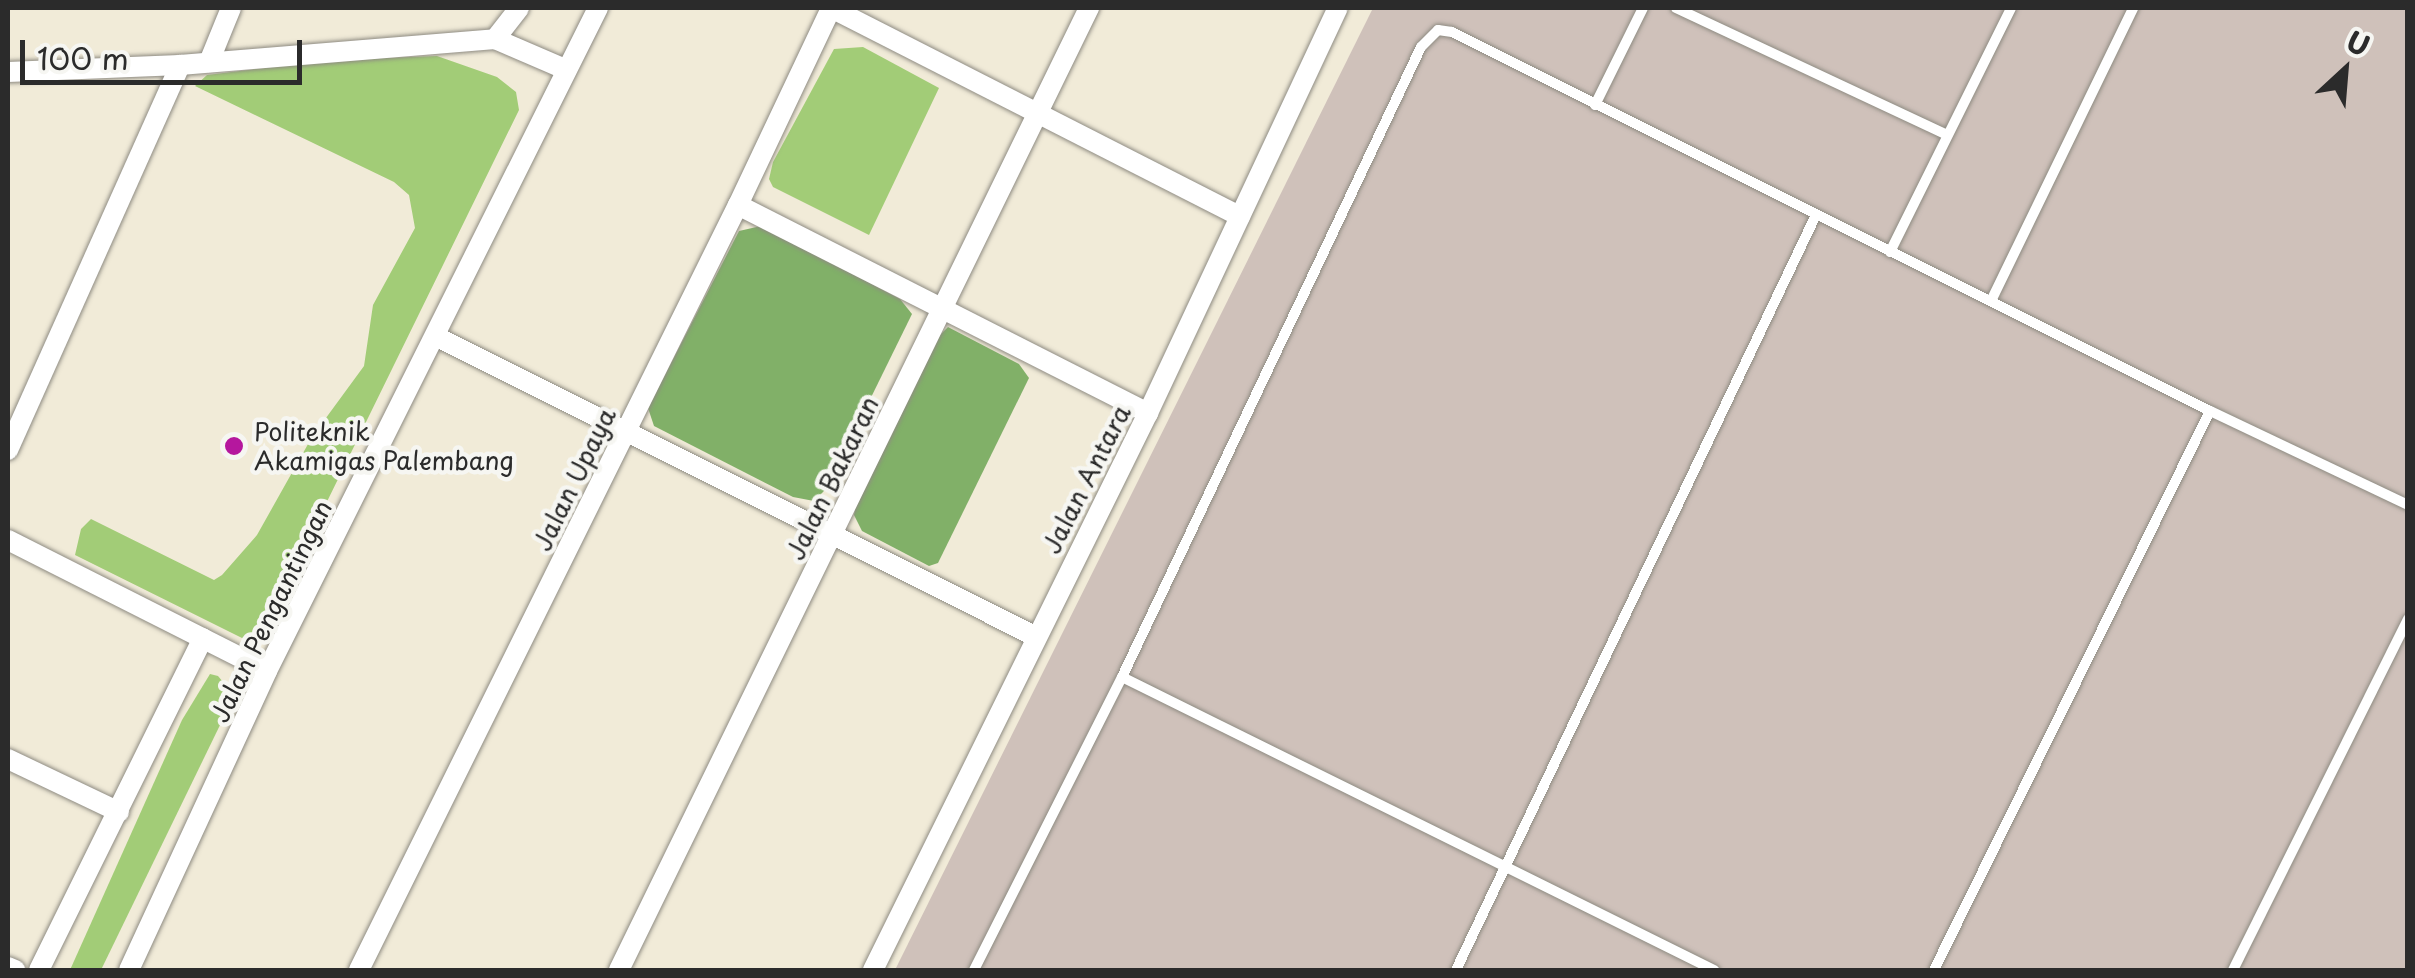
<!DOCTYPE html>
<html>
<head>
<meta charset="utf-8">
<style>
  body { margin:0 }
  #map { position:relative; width:2415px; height:978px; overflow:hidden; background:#f1ebd8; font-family:"Playpen Sans",sans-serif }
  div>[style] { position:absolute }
  .industrial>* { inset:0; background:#cfc1ba }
  .green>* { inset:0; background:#a2cc77 }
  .forest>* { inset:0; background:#81b068 }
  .roads { filter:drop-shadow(0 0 2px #8e8b82) drop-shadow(0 0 2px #8e8b82) }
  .service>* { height:10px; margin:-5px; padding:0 5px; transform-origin:5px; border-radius:5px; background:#fff }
  .minor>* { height:20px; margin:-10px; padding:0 10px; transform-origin:10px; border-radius:10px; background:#fff }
  .dots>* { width:28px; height:28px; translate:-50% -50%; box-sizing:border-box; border:5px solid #f6f6f2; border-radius:50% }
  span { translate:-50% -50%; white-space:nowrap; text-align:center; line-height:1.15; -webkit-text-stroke:9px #f6f6f2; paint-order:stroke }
  .poi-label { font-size:25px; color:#2b2b2b }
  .left { translate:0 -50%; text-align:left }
  .street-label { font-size:25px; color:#2b2b2b }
  .frame { position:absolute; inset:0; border:10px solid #2b2b2b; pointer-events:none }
  .north { position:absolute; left:2295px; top:20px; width:100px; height:100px; -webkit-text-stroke:8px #f6f6f2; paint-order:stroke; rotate:26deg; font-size:28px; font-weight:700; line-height:40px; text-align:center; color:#2b2b2b }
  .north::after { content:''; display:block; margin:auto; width:35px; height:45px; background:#2b2b2b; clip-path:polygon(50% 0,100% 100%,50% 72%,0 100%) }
  .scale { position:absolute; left:20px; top:40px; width:282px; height:45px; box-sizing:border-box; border:5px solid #2b2b2b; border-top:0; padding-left:12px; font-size:30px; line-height:35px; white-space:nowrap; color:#2b2b2b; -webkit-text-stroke:8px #f6f6f2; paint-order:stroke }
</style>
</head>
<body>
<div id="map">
  <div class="industrial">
    <i style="clip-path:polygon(1373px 8px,2407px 8px,2407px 970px,895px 970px)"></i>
  </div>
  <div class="green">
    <i style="clip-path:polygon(863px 47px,939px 88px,869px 235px,773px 187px,769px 179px,773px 162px,834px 49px)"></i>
    <i style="clip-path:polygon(437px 56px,497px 77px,516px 92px,519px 110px,267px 624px,244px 639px,75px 555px,81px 529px,91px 519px,214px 580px,222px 575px,257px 535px,312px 437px,364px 366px,373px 305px,415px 228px,409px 195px,394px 182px,195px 86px,207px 75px,328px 60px)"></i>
    <i style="clip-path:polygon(210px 674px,218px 676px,228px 688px,221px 723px,101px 970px,70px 970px,182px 720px)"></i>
  </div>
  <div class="forest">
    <i style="clip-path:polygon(761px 226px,900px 299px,912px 314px,826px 489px,814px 501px,793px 497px,654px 426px,648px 408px,739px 231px)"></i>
    <i style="clip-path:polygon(948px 327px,1019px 364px,1029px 378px,938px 563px,929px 566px,862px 531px,854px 515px,856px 501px,936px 339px)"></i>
  </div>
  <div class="roads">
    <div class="service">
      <i style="left:1676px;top:8px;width:299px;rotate:25.1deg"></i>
      <i style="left:1595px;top:105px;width:108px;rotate:-63.7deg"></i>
      <i style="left:1890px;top:252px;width:272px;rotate:-63.6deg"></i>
      <i style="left:1991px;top:301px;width:326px;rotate:-64.1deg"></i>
      <i style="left:2210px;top:411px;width:219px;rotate:25.4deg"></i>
      <i style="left:1122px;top:677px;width:661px;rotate:26.33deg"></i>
      <i style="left:974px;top:970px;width:328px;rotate:-63.2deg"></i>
      <i style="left:1122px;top:677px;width:697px;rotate:-64.61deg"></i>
      <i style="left:1421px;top:47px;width:24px;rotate:-45deg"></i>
      <i style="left:1438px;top:30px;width:14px;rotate:8deg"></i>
      <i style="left:1452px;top:32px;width:847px;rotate:26.57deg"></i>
      <i style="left:2210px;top:411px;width:623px;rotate:116.28deg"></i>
      <i style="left:1456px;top:970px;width:834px;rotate:-64.51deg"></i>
      <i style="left:2233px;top:970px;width:392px;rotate:-63.5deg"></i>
    </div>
    <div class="minor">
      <i style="left:831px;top:8px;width:459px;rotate:27deg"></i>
      <i style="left:495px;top:39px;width:78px;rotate:23.3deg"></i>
      <i style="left:209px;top:62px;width:58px;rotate:-67.8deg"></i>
      <i style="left:8px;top:72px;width:172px;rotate:-2.3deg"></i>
      <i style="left:180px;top:65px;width:316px;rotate:-4.7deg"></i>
      <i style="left:495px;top:39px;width:39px;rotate:-52deg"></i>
      <i style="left:738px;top:205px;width:460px;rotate:26.9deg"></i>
      <i style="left:435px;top:336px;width:671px;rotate:26.57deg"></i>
      <i style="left:8px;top:450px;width:422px;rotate:-65.9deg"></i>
      <i style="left:8px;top:540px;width:290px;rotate:26.8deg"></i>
      <i style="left:8px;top:759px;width:123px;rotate:25.5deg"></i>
      <i style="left:8px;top:967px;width:8px;rotate:23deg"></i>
      <i style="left:39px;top:970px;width:370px;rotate:-63.7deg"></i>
      <i style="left:129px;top:970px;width:329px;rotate:-65.2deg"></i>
      <i style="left:267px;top:671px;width:741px;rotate:-63.47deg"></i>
      <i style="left:359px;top:970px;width:854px;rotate:-63.65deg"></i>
      <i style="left:738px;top:205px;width:218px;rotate:-64.7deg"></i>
      <i style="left:619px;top:970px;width:1071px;rotate:-63.96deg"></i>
      <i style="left:873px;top:970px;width:621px;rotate:-63.72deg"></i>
      <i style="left:1148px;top:413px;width:447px;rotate:-64.9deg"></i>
    </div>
  </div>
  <div class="dots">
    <i style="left:234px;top:446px;background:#b5179e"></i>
  </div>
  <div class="poi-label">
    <span class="left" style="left:254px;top:446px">Politeknik<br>Akamigas Palembang</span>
  </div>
  <div class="street-label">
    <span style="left:832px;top:478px;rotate:-64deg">Jalan Bakaran</span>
    <span style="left:574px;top:479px;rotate:-64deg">Jalan Upaya</span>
    <span style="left:1086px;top:479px;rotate:-63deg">Jalan Antara</span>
    <span style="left:271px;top:611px;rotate:-64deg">Jalan Pengantingan</span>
  </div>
  <div class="frame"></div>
  <div class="north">U</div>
  <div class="scale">100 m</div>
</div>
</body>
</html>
